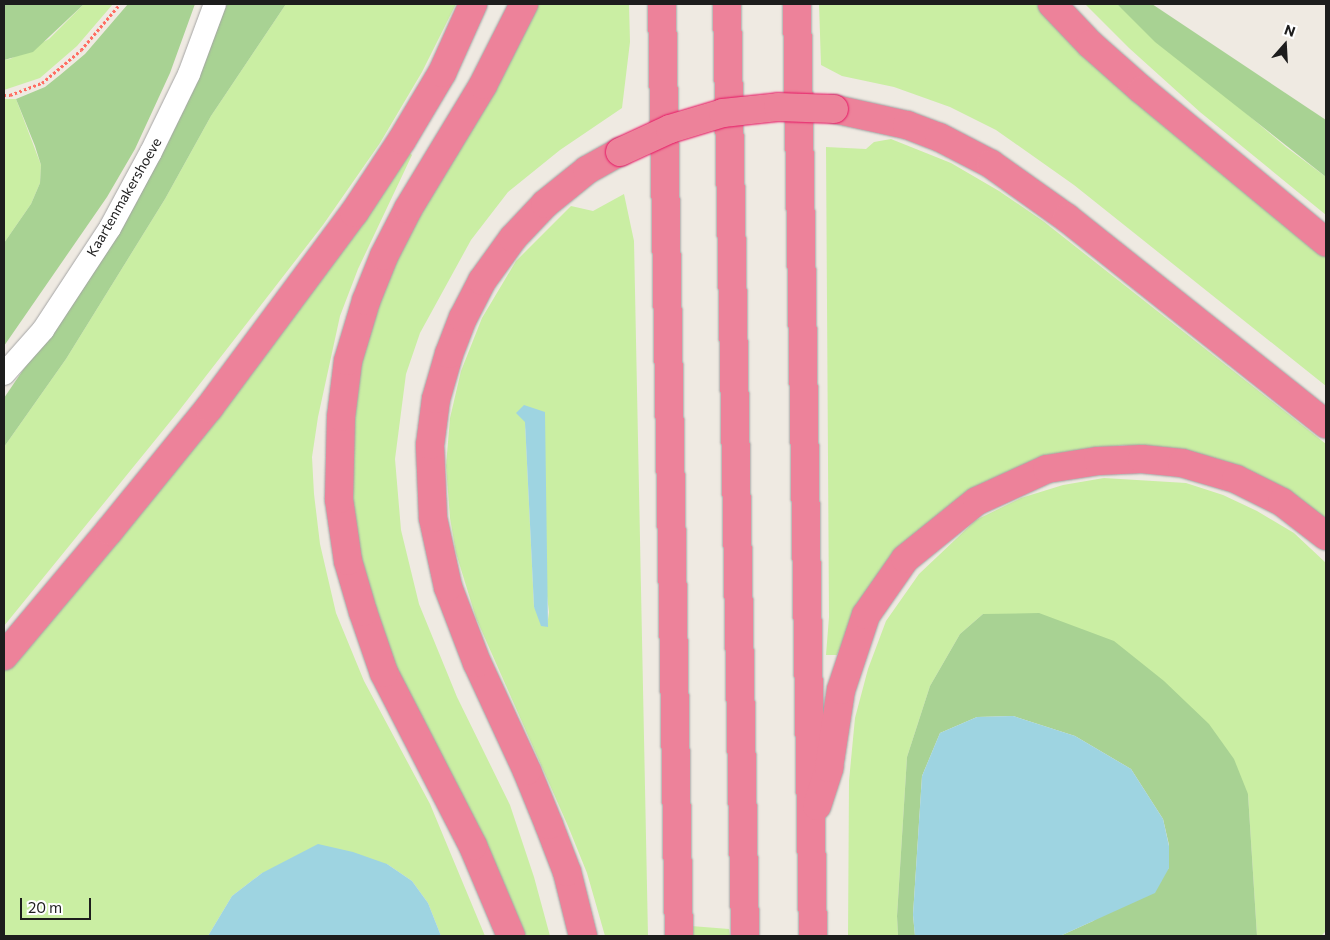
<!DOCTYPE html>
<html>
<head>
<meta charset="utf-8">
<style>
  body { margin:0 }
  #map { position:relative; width:1330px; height:940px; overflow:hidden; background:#efeae2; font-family:Commissioner,sans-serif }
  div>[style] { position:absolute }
  .grass>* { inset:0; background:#caeea3 }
  .forest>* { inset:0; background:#a8d293 }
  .water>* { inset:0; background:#9ed4e1 }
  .path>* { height:3px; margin-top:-1.5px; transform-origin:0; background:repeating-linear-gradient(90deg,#ff6e63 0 2.5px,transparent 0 5px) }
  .roads { filter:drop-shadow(0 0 1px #a4a4a4) drop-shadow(0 0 1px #a4a4a4) }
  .street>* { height:22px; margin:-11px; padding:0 11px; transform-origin:11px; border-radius:11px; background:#fff }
  .highway>* { height:28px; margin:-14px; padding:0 14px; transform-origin:14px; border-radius:14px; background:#ed829a }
  .bridges { filter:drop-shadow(0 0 1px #e61564) drop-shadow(0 0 1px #e61564) }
  .highway-bridge>* { height:28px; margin:-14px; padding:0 14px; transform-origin:14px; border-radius:14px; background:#ed829a }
  span { translate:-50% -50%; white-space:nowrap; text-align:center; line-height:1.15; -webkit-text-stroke:4.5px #fff; paint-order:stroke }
  .street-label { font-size:14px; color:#1d1d1d }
  .frame { position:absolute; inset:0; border:5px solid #1d1d1d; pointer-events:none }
  .north { position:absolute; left:1260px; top:20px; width:50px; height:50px; -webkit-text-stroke:4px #fff; paint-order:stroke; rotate:19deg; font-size:14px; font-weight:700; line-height:20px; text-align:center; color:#1d1d1d }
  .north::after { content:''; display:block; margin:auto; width:18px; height:22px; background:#1d1d1d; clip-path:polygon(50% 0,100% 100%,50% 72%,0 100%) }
  .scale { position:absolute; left:20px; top:898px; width:71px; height:22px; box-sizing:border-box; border:2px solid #1d1d1d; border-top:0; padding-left:6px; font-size:15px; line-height:18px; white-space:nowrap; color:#1d1d1d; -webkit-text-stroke:4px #fff; paint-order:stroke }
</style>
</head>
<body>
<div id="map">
  <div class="grass">
    <i style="clip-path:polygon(84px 4px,113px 4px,77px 46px,40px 78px,4px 90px,4px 60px,10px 59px,49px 39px)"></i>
    <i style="clip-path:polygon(286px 4px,456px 4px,422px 72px,380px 143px,323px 225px,178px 412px,4px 626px,4px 447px,66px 359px,165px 199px,211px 116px)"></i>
    <i style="clip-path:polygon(537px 4px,629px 4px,630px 42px,622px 108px,560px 150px,508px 192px,471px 240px,420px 333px,406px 374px,395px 459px,401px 530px,419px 604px,457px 697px,510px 805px,534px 877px,550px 936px,526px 936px,510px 900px,397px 676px,369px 607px,352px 524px,349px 434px,361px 360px,379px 292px,426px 199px)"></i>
    <i style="clip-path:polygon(819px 4px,1038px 4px,1082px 50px,1326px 253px,1326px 386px,1074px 185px,996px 130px,950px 107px,894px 87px,842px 76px,821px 65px)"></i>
    <i style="clip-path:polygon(1085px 4px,1117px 4px,1286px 147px,1326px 177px,1326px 215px,1200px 112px,1129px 48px)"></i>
    <i style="clip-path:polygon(4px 99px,16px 99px,41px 165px,40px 183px,31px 204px,4px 243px)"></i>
    <i style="clip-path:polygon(891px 139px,951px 163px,999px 191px,1043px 221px,1326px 444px,1326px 523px,1186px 453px,1123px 445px,1063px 455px,1005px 473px,970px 493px,854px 617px,837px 655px,826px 655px,829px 617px,826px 147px,866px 149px,874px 142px)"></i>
    <i style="clip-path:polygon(407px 150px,412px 155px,358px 269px,340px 316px,318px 417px,312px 457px,314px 494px,320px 544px,336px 613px,364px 681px,430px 804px,485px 936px,441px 936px,428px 903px,412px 881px,387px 864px,262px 873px,232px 896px,208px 936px,4px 936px,4px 670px,115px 538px)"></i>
    <i style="clip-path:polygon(evenodd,624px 194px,634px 241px,648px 936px,605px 936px,587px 873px,568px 826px,476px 618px,456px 553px,450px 518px,446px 466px,450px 418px,461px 371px,482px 318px,516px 261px,571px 206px,593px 211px,624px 194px,525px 422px,549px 612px,547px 627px,534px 607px,525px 422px)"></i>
    <i style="clip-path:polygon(1104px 478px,1186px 483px,1223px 495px,1257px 511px,1294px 533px,1326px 563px,1326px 931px,1321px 936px,1257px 936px,1248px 794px,983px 614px,960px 634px,930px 686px,907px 757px,897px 916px,898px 936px,848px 936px,849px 781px,855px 718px,868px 669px,886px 621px,919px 574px,976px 520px,1021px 498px,1063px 485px)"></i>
    <i style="clip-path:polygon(691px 926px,729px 929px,730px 936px,691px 936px)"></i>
  </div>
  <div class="forest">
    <i style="clip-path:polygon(4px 4px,84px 4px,33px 52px,4px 60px)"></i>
    <i style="clip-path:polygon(128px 4px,195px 4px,170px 73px,135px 149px,107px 197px,4px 346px,4px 243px,31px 204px,40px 183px,41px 165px,35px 146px,16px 99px,45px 87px,60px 75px,85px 54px)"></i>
    <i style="clip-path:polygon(227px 4px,286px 4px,211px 116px,165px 199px,66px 359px,4px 447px,4px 398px,135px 205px,185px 108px)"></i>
    <i style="clip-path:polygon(1117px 4px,1152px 4px,1326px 120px,1326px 177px,1155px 42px)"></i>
    <i style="clip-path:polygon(1039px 613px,1114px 641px,1164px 681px,1209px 724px,1234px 759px,1248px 794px,1257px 936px,1060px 936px,1093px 921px,1169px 868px,1169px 845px,1163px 819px,1131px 769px,1075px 736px,1013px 716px,977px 717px,940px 733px,922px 776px,913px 915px,915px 936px,898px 936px,897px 916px,907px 757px,930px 686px,960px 634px,983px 614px)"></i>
  </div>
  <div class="water">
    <i style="clip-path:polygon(524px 405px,545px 412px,548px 627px,541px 626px,534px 607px,525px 422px,516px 413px)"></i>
    <i style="clip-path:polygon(1013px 716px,1075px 736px,1131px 769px,1163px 819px,1169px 846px,1169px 868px,1155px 893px,1060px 936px,915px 936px,913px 915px,922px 776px,940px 733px,977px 717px)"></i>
    <i style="clip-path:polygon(318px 844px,353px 852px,387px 864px,412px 881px,428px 903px,441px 936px,208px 936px,232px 896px,262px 873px)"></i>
  </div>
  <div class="path">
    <i style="left:4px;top:95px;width:6px"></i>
    <i style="left:10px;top:95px;width:34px;rotate:-21deg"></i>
    <i style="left:42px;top:83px;width:51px;rotate:-40.2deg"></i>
    <i style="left:81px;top:50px;width:60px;rotate:-49.7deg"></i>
  </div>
  <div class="roads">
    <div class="street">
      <i style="left:4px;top:374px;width:59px;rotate:-48.4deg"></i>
      <i style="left:43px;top:330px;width:122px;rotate:-56.7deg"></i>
      <i style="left:110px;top:228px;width:86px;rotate:-61.7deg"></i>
      <i style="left:151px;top:152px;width:87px;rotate:-64deg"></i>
      <i style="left:189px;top:74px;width:75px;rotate:-69.6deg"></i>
    </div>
    <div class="highway">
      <i style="left:662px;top:4px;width:932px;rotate:88.96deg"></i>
      <i style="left:727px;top:4px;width:932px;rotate:88.89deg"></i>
      <i style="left:797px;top:4px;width:932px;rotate:89.02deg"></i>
      <i style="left:1052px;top:4px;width:55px;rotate:46.5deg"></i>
      <i style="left:1090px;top:44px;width:69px;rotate:41.5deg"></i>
      <i style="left:1142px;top:90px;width:239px;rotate:39.6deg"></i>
      <i style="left:834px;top:109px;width:75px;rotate:12.4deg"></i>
      <i style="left:907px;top:125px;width:34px;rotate:21deg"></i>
      <i style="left:939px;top:137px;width:59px;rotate:27.4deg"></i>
      <i style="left:991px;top:164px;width:93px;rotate:35.4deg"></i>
      <i style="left:1067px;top:218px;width:331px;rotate:38.5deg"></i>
      <i style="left:4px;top:656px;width:163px;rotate:-50deg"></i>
      <i style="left:109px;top:531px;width:159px;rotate:-50.9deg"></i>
      <i style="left:209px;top:408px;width:243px;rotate:-53.4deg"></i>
      <i style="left:354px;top:213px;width:87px;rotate:-56.7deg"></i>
      <i style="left:402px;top:140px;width:78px;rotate:-59.2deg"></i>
      <i style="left:442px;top:73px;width:76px;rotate:-65.8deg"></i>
      <i style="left:817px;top:806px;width:40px;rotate:-72deg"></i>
      <i style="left:829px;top:768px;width:79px;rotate:-81.3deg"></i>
      <i style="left:841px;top:690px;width:79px;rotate:-71.6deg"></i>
      <i style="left:866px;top:615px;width:68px;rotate:-55.1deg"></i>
      <i style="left:905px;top:559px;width:92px;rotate:-38.9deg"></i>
      <i style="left:977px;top:501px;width:77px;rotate:-24.6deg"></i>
      <i style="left:1047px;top:469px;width:52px;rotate:-8.9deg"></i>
      <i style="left:1098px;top:461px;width:44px;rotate:-2.6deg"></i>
      <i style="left:1142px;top:459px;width:40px;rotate:5.7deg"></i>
      <i style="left:1182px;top:463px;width:56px;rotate:16.5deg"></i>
      <i style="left:1236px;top:479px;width:51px;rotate:26.6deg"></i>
      <i style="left:1282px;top:502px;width:56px;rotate:37.7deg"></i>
      <i style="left:511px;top:936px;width:98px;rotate:-112.9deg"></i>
      <i style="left:473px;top:846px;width:195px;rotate:-117.2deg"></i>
      <i style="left:384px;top:673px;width:65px;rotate:-109deg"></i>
      <i style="left:363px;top:612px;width:53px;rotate:-106.4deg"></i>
      <i style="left:348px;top:561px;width:63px;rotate:-98.3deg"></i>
      <i style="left:339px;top:499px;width:82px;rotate:-88.6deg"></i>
      <i style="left:341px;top:417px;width:56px;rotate:-82.9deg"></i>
      <i style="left:348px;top:361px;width:63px;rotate:-73.3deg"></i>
      <i style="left:366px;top:301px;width:48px;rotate:-68.2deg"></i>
      <i style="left:384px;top:256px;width:53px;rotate:-62.9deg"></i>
      <i style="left:408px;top:209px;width:145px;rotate:-58.8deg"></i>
      <i style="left:483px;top:85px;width:91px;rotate:-63.2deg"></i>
      <i style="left:583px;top:936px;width:66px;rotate:-104deg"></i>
      <i style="left:567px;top:872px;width:50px;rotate:-111deg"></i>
      <i style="left:549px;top:825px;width:58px;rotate:-112.2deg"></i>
      <i style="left:527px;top:771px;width:119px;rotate:-114.8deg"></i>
      <i style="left:477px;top:663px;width:81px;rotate:-110.9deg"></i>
      <i style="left:448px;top:587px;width:71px;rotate:-102.3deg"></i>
      <i style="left:433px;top:518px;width:73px;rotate:-92.4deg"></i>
      <i style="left:430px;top:445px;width:46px;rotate:-82.6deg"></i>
      <i style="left:436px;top:399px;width:47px;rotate:-73.9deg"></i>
      <i style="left:449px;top:354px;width:39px;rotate:-69deg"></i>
      <i style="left:463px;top:318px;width:42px;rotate:-62.8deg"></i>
      <i style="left:482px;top:281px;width:53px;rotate:-54.2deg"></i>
      <i style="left:513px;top:238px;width:47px;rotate:-46.7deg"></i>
      <i style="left:545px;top:204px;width:54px;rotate:-39deg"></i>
      <i style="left:587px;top:170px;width:38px;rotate:-29deg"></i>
    </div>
  </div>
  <div class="bridges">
    <div class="highway-bridge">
      <i style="left:620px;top:152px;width:55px;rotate:-24.7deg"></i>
      <i style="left:670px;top:129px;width:55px;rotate:-16.8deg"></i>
      <i style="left:723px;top:113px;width:55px;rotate:-6.2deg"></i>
      <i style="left:778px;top:107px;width:56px;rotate:2deg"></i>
    </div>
  </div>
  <div class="street-label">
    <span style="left:124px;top:197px;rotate:-60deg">Kaartenmakershoeve</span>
  </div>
  <div class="frame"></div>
  <div class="north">N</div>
  <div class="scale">20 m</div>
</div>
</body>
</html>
